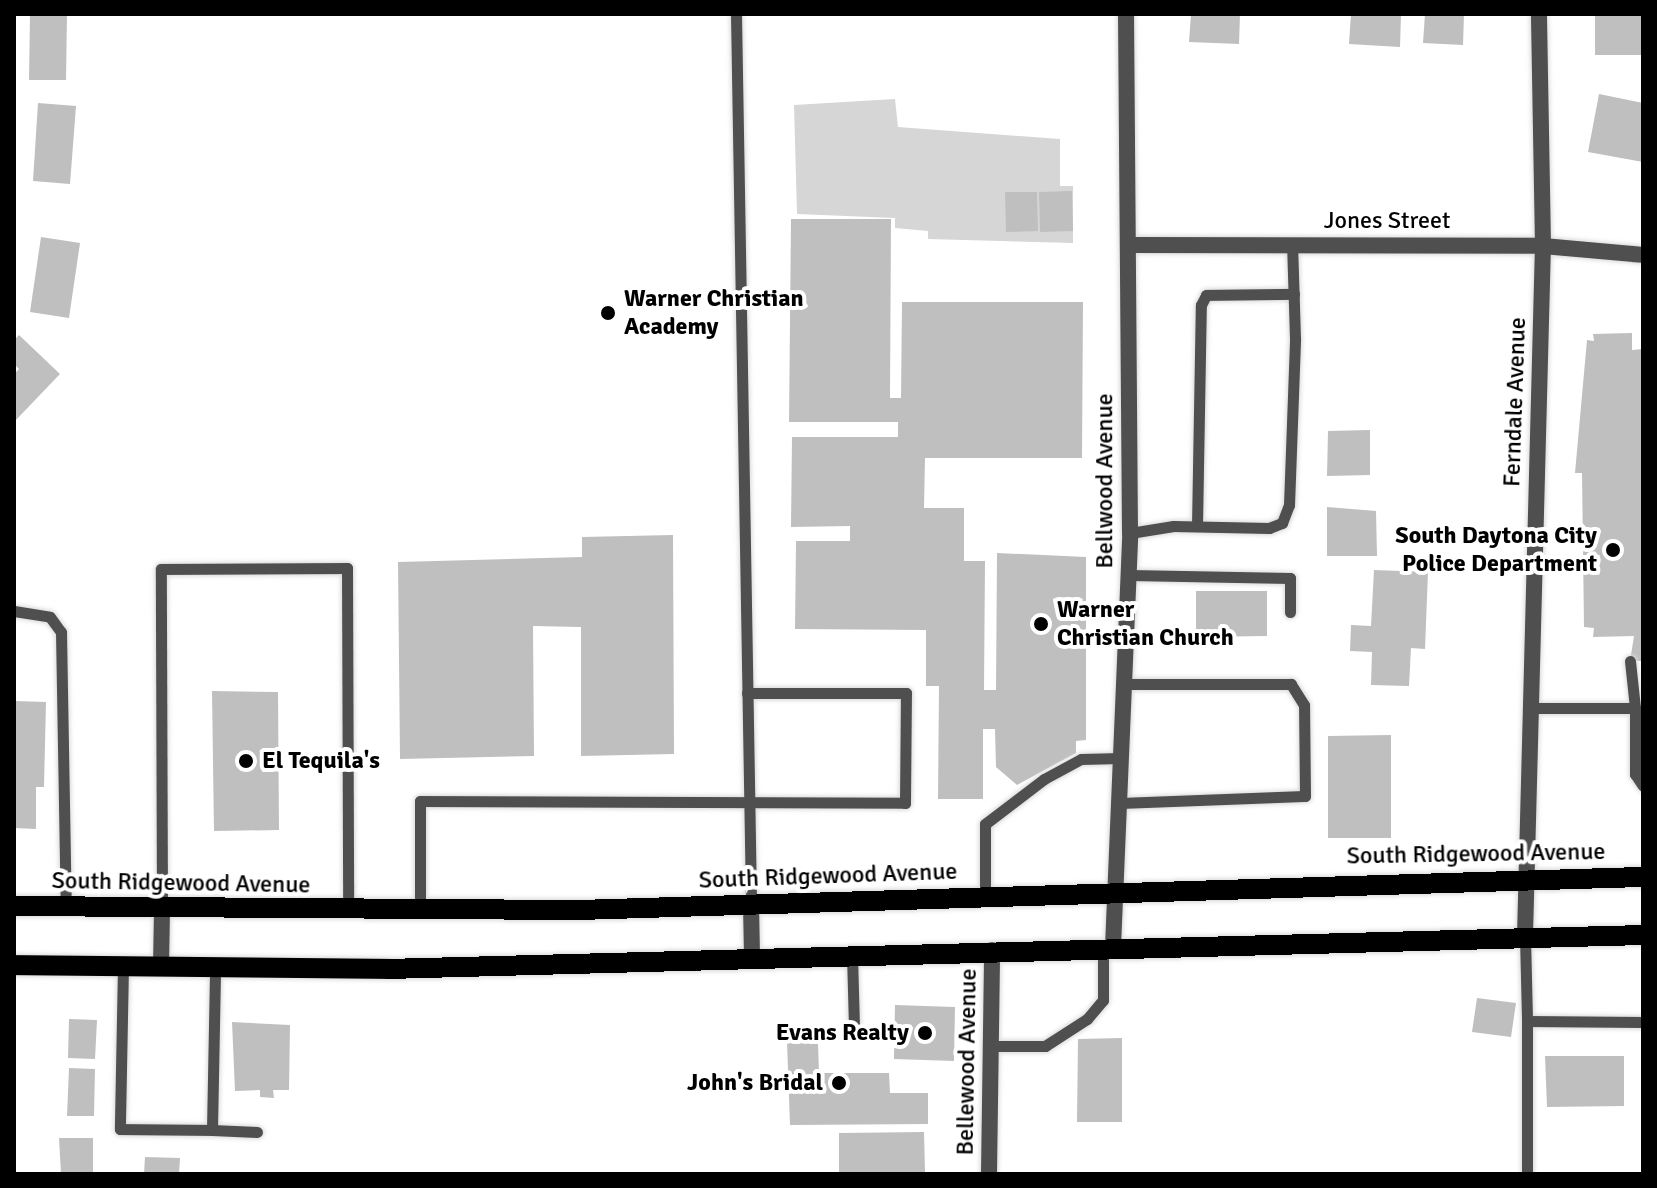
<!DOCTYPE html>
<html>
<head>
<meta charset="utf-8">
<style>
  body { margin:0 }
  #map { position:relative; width:1657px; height:1188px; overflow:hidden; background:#fff; font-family:Signika,sans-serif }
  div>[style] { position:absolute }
  .green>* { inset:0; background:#d6d6d6 }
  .building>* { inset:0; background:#bfbfbf }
  .roads { filter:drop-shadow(0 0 2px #dbdbdb) drop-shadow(0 0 2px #dbdbdb) }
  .lane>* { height:11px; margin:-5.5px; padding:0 5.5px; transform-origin:5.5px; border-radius:5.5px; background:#4f4f4f }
  .street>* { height:16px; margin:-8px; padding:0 8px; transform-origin:8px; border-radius:8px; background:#4f4f4f }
  .primary>* { height:20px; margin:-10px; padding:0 10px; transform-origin:10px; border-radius:10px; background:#000 }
  .dots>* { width:22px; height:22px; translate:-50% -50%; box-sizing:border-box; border:4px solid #fff; border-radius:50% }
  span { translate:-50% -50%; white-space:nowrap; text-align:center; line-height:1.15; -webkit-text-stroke:8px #fff; paint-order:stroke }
  .street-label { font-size:24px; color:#000 }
  .poi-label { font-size:24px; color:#000; font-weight:700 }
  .left { translate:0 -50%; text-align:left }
  .right { translate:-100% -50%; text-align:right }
  .frame { position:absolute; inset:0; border:16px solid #000; pointer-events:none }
</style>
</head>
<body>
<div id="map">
  <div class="green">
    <i style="clip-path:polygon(895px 99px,898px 127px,1060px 139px,1060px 186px,1073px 186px,1073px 243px,928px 239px,928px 231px,895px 228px,895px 218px,797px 214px,794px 105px)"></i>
  </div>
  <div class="building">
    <i style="clip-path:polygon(30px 14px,67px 14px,66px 80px,29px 80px)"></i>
    <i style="clip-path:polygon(1191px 14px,1240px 14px,1239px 44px,1189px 42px)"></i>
    <i style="clip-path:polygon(1351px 14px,1401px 14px,1400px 47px,1349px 44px)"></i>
    <i style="clip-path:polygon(1425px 14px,1464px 14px,1463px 45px,1423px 43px)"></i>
    <i style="clip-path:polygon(1595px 14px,1643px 14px,1643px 55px,1595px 55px)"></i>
    <i style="clip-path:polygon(1599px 94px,1643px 103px,1643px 162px,1588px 152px)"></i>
    <i style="clip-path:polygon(38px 103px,76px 106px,70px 184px,33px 181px)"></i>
    <i style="clip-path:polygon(1072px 191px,1073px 231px,1040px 232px,1039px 192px)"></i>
    <i style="clip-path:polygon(1005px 192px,1037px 192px,1038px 231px,1006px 232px)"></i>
    <i style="clip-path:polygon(791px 219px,891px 219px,890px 398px,901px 398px,902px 302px,1083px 302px,1082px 458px,925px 458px,924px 508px,964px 508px,964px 561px,985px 561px,984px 690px,996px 690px,997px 553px,1086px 557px,1086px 740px,1076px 741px,1076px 753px,1017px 785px,996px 767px,995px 729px,983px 729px,983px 799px,938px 799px,939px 686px,926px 686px,926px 630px,795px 629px,796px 541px,850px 541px,850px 526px,791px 527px,792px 437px,898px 437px,898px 422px,789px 422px)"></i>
    <i style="clip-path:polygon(41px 237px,80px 243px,69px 318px,30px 312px)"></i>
    <i style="clip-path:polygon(1632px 333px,1632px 350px,1643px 349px,1643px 661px,1630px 661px,1634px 636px,1593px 637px,1594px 628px,1584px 627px,1582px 473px,1575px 473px,1587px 340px,1594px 341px,1593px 334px)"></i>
    <i style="clip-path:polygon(19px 335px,60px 374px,14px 422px,14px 374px,19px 369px,14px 364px,14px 340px)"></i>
    <i style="clip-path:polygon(1370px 430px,1370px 475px,1327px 476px,1328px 431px)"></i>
    <i style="clip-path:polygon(1327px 507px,1376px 511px,1377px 556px,1327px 556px)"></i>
    <i style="clip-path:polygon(673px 535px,674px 754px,581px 756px,581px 627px,533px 626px,534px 756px,400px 759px,398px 562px,582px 557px,582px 537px)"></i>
    <i style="clip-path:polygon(1374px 570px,1428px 572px,1425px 649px,1411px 648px,1409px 686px,1371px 685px,1372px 652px,1350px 651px,1351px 625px,1371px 626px)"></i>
    <i style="clip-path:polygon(1196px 591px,1267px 591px,1267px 636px,1196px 637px)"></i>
    <i style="clip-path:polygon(212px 691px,278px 692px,279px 830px,214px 831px)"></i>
    <i style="clip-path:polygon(14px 701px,46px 702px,44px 787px,36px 787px,36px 829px,14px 828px)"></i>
    <i style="clip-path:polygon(1391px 735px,1391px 838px,1328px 838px,1328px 736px)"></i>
    <i style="clip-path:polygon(1477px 998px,1516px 1003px,1511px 1037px,1472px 1032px)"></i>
    <i style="clip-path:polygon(895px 1005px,955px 1007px,954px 1061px,894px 1059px)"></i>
    <i style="clip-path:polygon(69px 1019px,97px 1020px,95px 1059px,68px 1058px)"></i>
    <i style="clip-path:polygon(232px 1022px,290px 1025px,289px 1090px,273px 1090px,274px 1098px,260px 1097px,260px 1090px,235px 1091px)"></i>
    <i style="clip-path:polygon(1122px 1038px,1122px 1122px,1077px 1122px,1078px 1039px)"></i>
    <i style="clip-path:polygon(787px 1042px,818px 1043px,819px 1073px,889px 1073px,890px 1093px,928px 1093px,928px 1124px,790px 1125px)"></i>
    <i style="clip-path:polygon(1545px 1056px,1624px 1056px,1624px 1106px,1547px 1107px)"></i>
    <i style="clip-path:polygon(69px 1068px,95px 1069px,94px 1116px,67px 1116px)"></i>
    <i style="clip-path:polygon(924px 1132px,925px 1172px,839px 1172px,839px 1133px)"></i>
    <i style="clip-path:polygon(59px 1138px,93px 1138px,93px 1174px,61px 1174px)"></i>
    <i style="clip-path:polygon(145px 1157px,180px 1158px,179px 1174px,144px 1174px)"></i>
  </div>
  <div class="roads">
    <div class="lane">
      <i style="left:736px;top:14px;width:890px;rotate:89.03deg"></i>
      <i style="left:1197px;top:526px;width:221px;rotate:-89deg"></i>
      <i style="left:1201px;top:305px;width:11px;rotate:-63deg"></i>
      <i style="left:1206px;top:295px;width:88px;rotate:-0.7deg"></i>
      <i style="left:1130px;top:533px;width:44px;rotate:-9.2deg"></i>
      <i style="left:1173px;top:526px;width:96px;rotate:1.2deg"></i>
      <i style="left:1269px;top:528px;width:14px;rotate:-21deg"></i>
      <i style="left:1282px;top:523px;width:19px;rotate:-69deg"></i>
      <i style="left:1289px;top:505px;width:167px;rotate:-87.9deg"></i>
      <i style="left:1295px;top:338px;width:93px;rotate:-91.8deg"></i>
      <i style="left:1129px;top:575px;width:161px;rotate:1.1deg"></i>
      <i style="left:1290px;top:578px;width:34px;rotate:90deg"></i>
      <i style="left:14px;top:611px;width:36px;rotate:9deg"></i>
      <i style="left:50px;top:617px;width:19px;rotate:54deg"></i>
      <i style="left:61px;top:632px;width:275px;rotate:89deg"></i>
      <i style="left:1630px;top:661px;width:47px;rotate:83.9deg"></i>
      <i style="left:1530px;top:708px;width:105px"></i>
      <i style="left:1635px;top:708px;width:66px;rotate:90deg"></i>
      <i style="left:1635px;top:774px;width:14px;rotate:56deg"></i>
      <i style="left:1119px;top:803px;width:186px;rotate:-2.2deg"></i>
      <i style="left:1305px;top:796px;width:91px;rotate:-90.6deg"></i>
      <i style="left:1304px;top:705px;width:25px;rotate:-122deg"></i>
      <i style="left:1291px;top:684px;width:167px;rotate:180deg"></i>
      <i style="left:985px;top:897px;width:73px;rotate:-90deg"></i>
      <i style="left:985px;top:824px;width:74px;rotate:-37.3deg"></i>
      <i style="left:1044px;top:779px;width:42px;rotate:-28.4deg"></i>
      <i style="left:1081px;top:759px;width:40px;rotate:-1.4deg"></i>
      <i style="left:162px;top:908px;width:339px;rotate:-90.2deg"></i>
      <i style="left:161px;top:569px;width:186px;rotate:-0.3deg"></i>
      <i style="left:347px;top:568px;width:343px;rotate:89.8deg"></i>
      <i style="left:420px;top:911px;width:110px;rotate:-90deg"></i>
      <i style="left:420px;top:801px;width:485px;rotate:0.2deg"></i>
      <i style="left:905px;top:803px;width:110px;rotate:-89.5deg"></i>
      <i style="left:906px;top:693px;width:159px;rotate:180deg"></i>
      <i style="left:1525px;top:937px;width:84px;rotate:88.6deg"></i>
      <i style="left:1527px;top:1021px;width:116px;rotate:0.5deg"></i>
      <i style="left:852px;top:955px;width:71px;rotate:88.4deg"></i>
      <i style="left:123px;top:966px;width:163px;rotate:91.1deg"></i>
      <i style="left:120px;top:1129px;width:92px;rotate:0.6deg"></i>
      <i style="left:212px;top:1130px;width:163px;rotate:-88.9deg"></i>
      <i style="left:991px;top:1046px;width:54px"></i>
      <i style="left:1045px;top:1046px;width:50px;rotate:-32.7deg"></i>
      <i style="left:1087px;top:1019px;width:25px;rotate:-50deg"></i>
      <i style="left:1103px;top:1000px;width:53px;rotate:-90deg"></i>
      <i style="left:212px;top:1130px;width:45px;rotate:2.5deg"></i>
      <i style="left:1527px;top:1174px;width:153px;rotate:-90deg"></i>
    </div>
    <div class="street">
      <i style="left:1130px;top:245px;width:413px;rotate:0.1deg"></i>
      <i style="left:1543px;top:246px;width:100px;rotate:5.1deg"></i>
      <i style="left:751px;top:904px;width:54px;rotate:88.9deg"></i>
      <i style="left:1525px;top:936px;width:690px;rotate:-88.51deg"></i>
      <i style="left:1543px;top:246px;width:232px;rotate:-91deg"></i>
      <i style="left:1113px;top:947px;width:414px;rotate:-87.6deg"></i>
      <i style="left:1130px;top:533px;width:519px;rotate:-90.44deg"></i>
      <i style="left:161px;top:967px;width:59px;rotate:-89deg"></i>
      <i style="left:989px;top:1174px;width:224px;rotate:-89.2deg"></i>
    </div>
    <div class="primary">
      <i style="left:14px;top:906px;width:565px;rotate:0.41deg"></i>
      <i style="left:579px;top:910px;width:1065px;rotate:-1.78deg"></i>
      <i style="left:14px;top:965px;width:373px;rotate:0.6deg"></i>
      <i style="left:387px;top:969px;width:1256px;rotate:-1.55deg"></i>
    </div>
  </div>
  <div class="dots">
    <i style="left:608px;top:313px;background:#000"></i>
    <i style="left:1613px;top:550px;background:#000"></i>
    <i style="left:1041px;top:624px;background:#000"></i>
    <i style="left:246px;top:761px;background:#000"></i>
    <i style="left:925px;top:1033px;background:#000"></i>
    <i style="left:839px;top:1083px;background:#000"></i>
  </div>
  <div class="street-label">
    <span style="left:1387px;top:221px">Jones Street</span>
    <span style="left:1515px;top:402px;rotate:-88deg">Ferndale Avenue</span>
    <span style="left:1105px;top:481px;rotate:-90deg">Bellwood Avenue</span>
    <span style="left:1476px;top:854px;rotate:-1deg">South Ridgewood Avenue</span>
    <span style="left:828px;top:876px;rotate:-2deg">South Ridgewood Avenue</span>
    <span style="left:181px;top:883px;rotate:1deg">South Ridgewood Avenue</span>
    <span style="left:967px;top:1062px;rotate:-89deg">Bellewood Avenue</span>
  </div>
  <div class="poi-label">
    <span class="left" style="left:624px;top:313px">Warner Christian<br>Academy</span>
    <span class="right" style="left:1597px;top:550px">South Daytona City<br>Police Department</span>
    <span class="left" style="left:1057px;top:624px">Warner<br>Christian Church</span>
    <span class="left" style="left:262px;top:761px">El Tequila's</span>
    <span class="right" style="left:909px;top:1033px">Evans Realty</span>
    <span class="right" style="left:823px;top:1083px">John's Bridal</span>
  </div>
  <div class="frame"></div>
</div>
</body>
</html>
